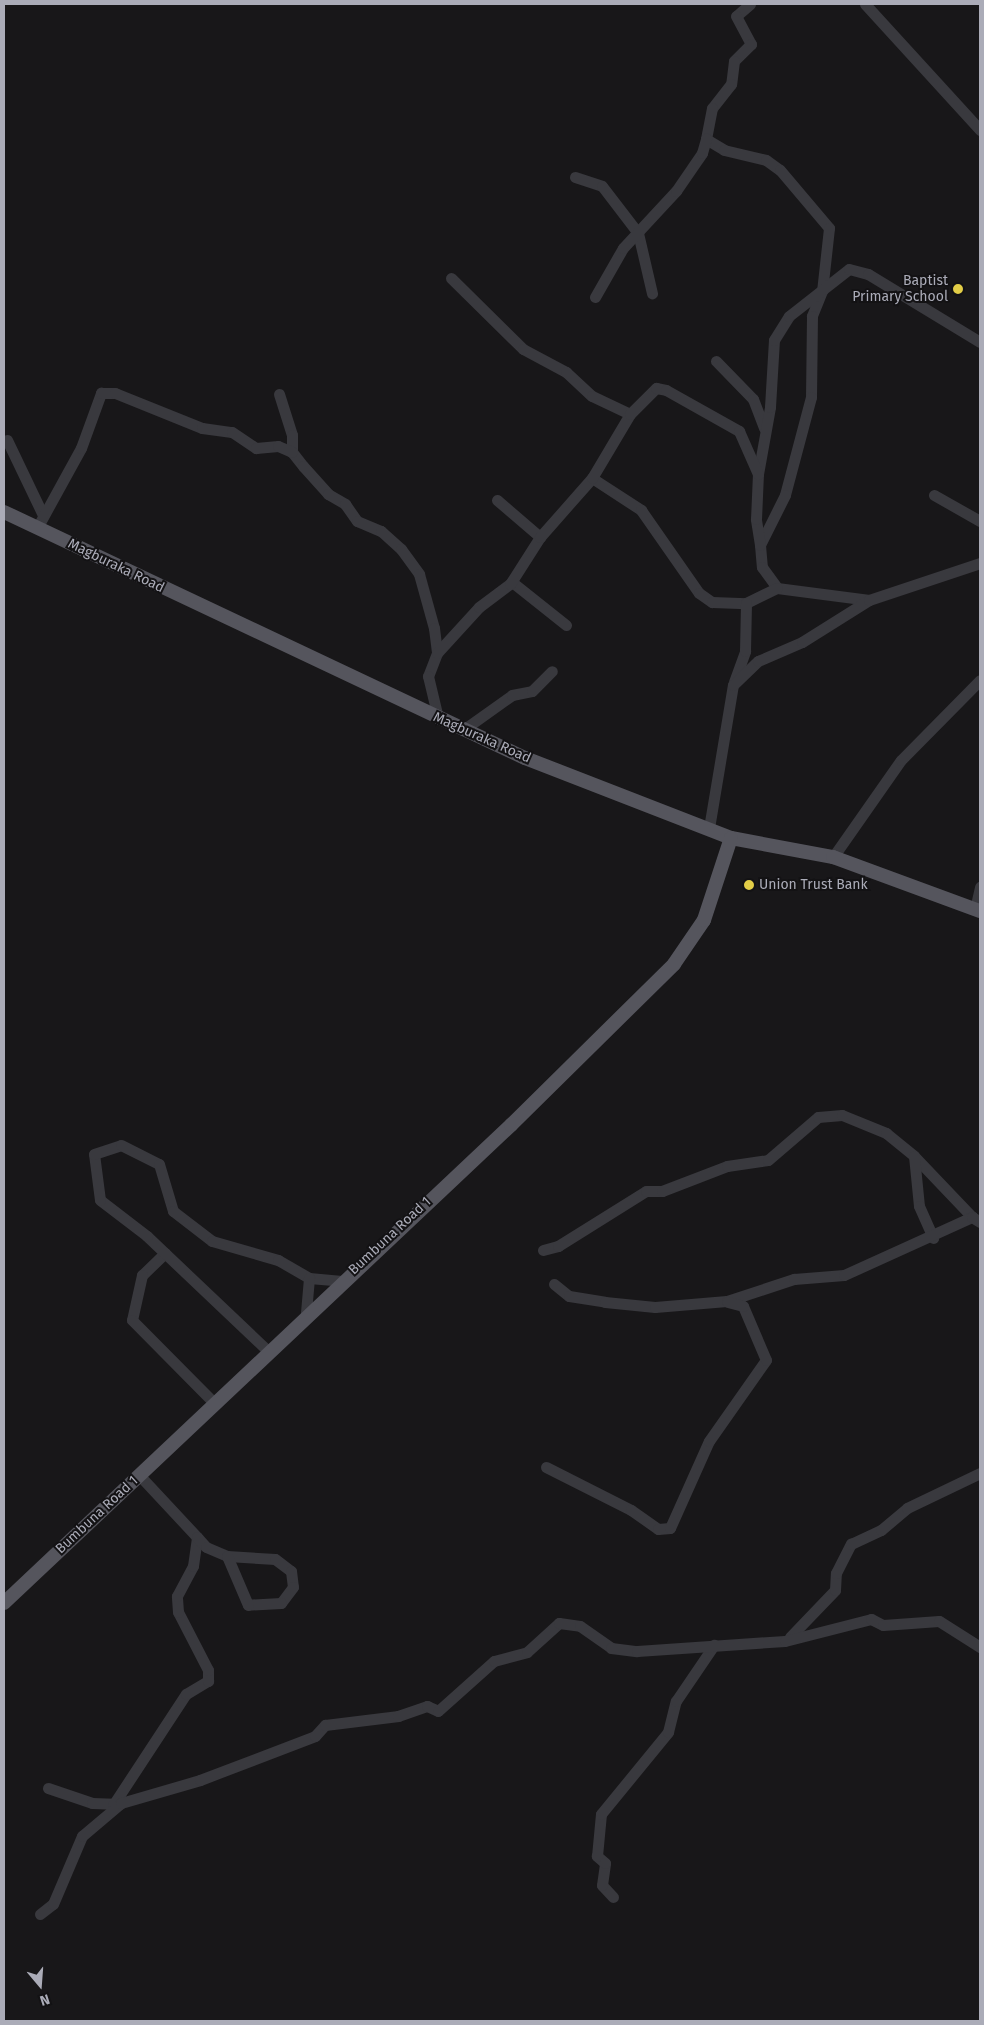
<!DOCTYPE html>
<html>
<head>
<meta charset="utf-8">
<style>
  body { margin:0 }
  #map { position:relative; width:984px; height:2025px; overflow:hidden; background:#181719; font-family:"Fira Sans",sans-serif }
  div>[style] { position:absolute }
  .minor>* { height:11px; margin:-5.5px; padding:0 5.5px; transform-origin:5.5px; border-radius:5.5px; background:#39393e }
  .major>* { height:14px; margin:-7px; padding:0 7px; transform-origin:7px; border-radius:7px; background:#55555d }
  .dots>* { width:14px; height:14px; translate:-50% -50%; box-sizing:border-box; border:2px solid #131214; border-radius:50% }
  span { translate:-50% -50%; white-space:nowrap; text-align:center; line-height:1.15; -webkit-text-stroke:4px #131214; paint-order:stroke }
  .poi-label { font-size:14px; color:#abacb8 }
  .right { translate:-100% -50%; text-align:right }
  .left { translate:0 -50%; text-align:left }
  .street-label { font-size:14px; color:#abacb8 }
  .frame { position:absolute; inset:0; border:5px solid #abacb8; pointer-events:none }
  .north { position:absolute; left:15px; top:1960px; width:50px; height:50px; -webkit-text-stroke:4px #131214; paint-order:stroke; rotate:162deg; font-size:14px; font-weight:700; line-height:20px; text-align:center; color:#abacb8 }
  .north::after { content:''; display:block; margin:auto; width:18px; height:22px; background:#abacb8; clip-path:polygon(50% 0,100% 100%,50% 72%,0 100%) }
</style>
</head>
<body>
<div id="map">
  <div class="minor">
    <i style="left:750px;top:4px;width:18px;rotate:139deg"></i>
    <i style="left:736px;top:16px;width:32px;rotate:62deg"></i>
    <i style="left:751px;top:44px;width:24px;rotate:135deg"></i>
    <i style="left:734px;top:61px;width:23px;rotate:97deg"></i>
    <i style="left:731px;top:84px;width:31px;rotate:128deg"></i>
    <i style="left:712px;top:108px;width:32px;rotate:101deg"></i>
    <i style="left:706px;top:139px;width:21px;rotate:31deg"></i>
    <i style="left:724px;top:150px;width:43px;rotate:13.4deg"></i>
    <i style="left:766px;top:160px;width:17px;rotate:36deg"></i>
    <i style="left:780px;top:170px;width:76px;rotate:49.8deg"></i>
    <i style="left:829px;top:228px;width:63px;rotate:96.3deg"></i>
    <i style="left:822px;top:291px;width:27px;rotate:112deg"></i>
    <i style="left:812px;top:316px;width:81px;rotate:90.7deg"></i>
    <i style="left:811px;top:397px;width:101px;rotate:104.9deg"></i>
    <i style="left:785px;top:495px;width:56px;rotate:116.6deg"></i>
    <i style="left:760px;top:545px;width:22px;rotate:85deg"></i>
    <i style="left:762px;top:567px;width:26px;rotate:54deg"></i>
    <i style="left:777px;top:588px;width:93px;rotate:7.4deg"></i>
    <i style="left:865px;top:4px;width:171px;rotate:47.6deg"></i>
    <i style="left:575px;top:177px;width:28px;rotate:18deg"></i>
    <i style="left:602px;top:186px;width:59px;rotate:52.5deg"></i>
    <i style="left:638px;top:233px;width:62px;rotate:76.9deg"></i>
    <i style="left:451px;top:278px;width:101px;rotate:44.6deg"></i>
    <i style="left:523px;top:349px;width:49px;rotate:28.1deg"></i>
    <i style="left:566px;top:372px;width:35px;rotate:43deg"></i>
    <i style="left:592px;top:396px;width:42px;rotate:25.3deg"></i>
    <i style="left:595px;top:297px;width:56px;rotate:-60.3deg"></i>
    <i style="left:623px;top:248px;width:78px;rotate:-47.1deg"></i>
    <i style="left:676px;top:191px;width:46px;rotate:-55.6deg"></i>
    <i style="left:702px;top:153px;width:15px;rotate:-74deg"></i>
    <i style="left:716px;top:361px;width:53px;rotate:45.8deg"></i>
    <i style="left:753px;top:399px;width:31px;rotate:69deg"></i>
    <i style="left:279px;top:394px;width:43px;rotate:72.4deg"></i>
    <i style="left:292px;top:435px;width:17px;rotate:90deg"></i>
    <i style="left:292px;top:452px;width:18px;rotate:52deg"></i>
    <i style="left:303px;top:466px;width:38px;rotate:48deg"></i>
    <i style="left:328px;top:494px;width:20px;rotate:30deg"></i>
    <i style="left:345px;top:504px;width:21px;rotate:55deg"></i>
    <i style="left:357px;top:521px;width:26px;rotate:23deg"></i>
    <i style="left:381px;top:531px;width:27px;rotate:42deg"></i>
    <i style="left:401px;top:549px;width:31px;rotate:54deg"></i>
    <i style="left:419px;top:574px;width:56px;rotate:74.5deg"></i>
    <i style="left:434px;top:628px;width:25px;rotate:83deg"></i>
    <i style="left:437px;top:653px;width:25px;rotate:111deg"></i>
    <i style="left:428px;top:676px;width:43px;rotate:76.6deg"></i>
    <i style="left:7px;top:440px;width:83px;rotate:64.4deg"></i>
    <i style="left:592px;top:478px;width:59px;rotate:33.1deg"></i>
    <i style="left:641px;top:510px;width:101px;rotate:55.1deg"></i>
    <i style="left:699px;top:593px;width:16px;rotate:35deg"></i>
    <i style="left:712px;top:602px;width:34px;rotate:2deg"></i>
    <i style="left:746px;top:603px;width:34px;rotate:-26deg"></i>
    <i style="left:934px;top:495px;width:53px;rotate:29.5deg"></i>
    <i style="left:497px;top:500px;width:57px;rotate:40.7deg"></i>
    <i style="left:37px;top:528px;width:91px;rotate:-61.2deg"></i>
    <i style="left:81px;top:448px;width:59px;rotate:-70deg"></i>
    <i style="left:101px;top:393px;width:14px"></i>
    <i style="left:115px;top:393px;width:94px;rotate:21.9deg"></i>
    <i style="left:202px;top:428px;width:30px;rotate:8deg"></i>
    <i style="left:232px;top:432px;width:29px;rotate:34deg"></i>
    <i style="left:256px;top:448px;width:22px;rotate:-5deg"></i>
    <i style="left:278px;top:446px;width:15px;rotate:23deg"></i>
    <i style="left:760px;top:545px;width:26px;rotate:-99deg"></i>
    <i style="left:756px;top:519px;width:45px;rotate:-87.5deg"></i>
    <i style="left:758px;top:474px;width:68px;rotate:-79.8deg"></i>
    <i style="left:770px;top:407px;width:67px;rotate:-86.6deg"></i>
    <i style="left:774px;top:340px;width:28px;rotate:-58deg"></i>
    <i style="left:789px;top:316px;width:76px;rotate:-38.1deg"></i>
    <i style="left:849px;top:269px;width:20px;rotate:15deg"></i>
    <i style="left:868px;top:274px;width:131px;rotate:31.3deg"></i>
    <i style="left:512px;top:582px;width:69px;rotate:38.5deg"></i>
    <i style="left:437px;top:653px;width:62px;rotate:-47.6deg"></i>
    <i style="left:479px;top:607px;width:39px;rotate:-37deg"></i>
    <i style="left:510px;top:584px;width:56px;rotate:-57.4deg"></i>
    <i style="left:540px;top:537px;width:79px;rotate:-48.6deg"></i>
    <i style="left:592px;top:478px;width:74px;rotate:-59.3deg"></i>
    <i style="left:630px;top:414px;width:37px;rotate:-45deg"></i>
    <i style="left:656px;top:388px;width:10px;rotate:11deg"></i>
    <i style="left:666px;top:390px;width:84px;rotate:29.3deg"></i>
    <i style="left:739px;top:431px;width:47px;rotate:66.2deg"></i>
    <i style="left:734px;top:682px;width:33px;rotate:-70deg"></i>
    <i style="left:745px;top:651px;width:48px;rotate:-88.8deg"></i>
    <i style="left:463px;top:730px;width:60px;rotate:-35.5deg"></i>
    <i style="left:512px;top:695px;width:20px;rotate:-11deg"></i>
    <i style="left:532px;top:691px;width:28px;rotate:-45deg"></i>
    <i style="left:709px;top:828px;width:145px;rotate:-80.5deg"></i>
    <i style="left:733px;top:685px;width:35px;rotate:-44deg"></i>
    <i style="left:758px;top:661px;width:48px;rotate:-23.4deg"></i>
    <i style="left:802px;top:642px;width:79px;rotate:-32.1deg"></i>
    <i style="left:869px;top:600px;width:117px;rotate:-18.4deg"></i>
    <i style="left:833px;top:857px;width:118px;rotate:-55deg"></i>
    <i style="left:901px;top:760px;width:112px;rotate:-45.4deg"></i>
    <i style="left:975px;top:909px;width:23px;rotate:-77deg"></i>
    <i style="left:914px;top:1156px;width:84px;rotate:46.4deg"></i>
    <i style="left:543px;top:1250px;width:16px;rotate:-15deg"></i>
    <i style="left:558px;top:1246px;width:104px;rotate:-32deg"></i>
    <i style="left:646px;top:1191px;width:16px"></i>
    <i style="left:662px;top:1191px;width:70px;rotate:-21deg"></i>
    <i style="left:727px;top:1166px;width:41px;rotate:-8.3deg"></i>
    <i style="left:768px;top:1160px;width:66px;rotate:-40.7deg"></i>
    <i style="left:818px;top:1117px;width:24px;rotate:-5deg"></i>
    <i style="left:842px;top:1115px;width:48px;rotate:22.2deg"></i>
    <i style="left:886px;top:1133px;width:36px;rotate:39deg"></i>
    <i style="left:914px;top:1156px;width:50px;rotate:84.3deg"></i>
    <i style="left:919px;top:1206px;width:35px;rotate:66deg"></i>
    <i style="left:165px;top:1253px;width:32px;rotate:136deg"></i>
    <i style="left:142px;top:1275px;width:46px;rotate:102.5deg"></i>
    <i style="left:132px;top:1320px;width:117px;rotate:45.3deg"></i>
    <i style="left:309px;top:1278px;width:33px;rotate:5deg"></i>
    <i style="left:554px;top:1284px;width:19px;rotate:39deg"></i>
    <i style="left:569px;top:1296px;width:36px;rotate:9deg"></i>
    <i style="left:605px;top:1302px;width:50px;rotate:5.7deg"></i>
    <i style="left:655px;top:1307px;width:72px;rotate:-4.8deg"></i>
    <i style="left:727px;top:1301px;width:71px;rotate:-18.2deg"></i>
    <i style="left:794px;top:1279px;width:50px;rotate:-4.6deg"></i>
    <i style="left:844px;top:1275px;width:141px;rotate:-24.4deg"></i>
    <i style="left:972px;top:1217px;width:9px;rotate:32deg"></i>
    <i style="left:268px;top:1351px;width:167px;rotate:-136.5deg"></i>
    <i style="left:147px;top:1236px;width:59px;rotate:-142.5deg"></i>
    <i style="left:100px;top:1200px;width:46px;rotate:-97.4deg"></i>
    <i style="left:94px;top:1154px;width:28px;rotate:-18deg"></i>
    <i style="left:121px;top:1145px;width:42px;rotate:26.6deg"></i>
    <i style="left:159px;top:1164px;width:49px;rotate:73.4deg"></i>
    <i style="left:173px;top:1211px;width:49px;rotate:37.6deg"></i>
    <i style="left:212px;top:1241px;width:69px;rotate:16.1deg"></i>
    <i style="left:278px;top:1260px;width:36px;rotate:30deg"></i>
    <i style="left:309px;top:1278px;width:37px;rotate:95deg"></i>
    <i style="left:546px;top:1467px;width:95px;rotate:26.8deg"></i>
    <i style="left:631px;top:1510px;width:33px;rotate:35deg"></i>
    <i style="left:658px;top:1529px;width:12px;rotate:-5deg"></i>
    <i style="left:670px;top:1528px;width:95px;rotate:-65.9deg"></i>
    <i style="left:709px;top:1441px;width:99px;rotate:-54.9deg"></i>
    <i style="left:766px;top:1360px;width:59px;rotate:-113.1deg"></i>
    <i style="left:743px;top:1306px;width:16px;rotate:-165deg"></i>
    <i style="left:144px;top:1470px;width:8px;rotate:113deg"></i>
    <i style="left:141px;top:1477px;width:82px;rotate:47deg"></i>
    <i style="left:790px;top:1637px;width:65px;rotate:-46.2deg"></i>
    <i style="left:835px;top:1590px;width:17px;rotate:-87deg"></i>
    <i style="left:836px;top:1573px;width:33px;rotate:-63deg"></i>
    <i style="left:851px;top:1544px;width:33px;rotate:-25deg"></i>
    <i style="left:881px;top:1530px;width:34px;rotate:-40deg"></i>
    <i style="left:907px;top:1508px;width:81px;rotate:-25.6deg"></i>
    <i style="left:48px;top:1788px;width:46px;rotate:18.8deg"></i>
    <i style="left:92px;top:1803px;width:28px;rotate:2deg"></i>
    <i style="left:113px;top:1805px;width:133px;rotate:-56.7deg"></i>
    <i style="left:186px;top:1694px;width:26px;rotate:-31deg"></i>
    <i style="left:208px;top:1681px;width:11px;rotate:-90deg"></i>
    <i style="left:208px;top:1670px;width:65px;rotate:-117.3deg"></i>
    <i style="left:178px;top:1612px;width:16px;rotate:-94deg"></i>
    <i style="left:177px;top:1596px;width:34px;rotate:-62deg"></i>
    <i style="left:193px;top:1566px;width:29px;rotate:-82deg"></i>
    <i style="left:197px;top:1537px;width:13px;rotate:48deg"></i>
    <i style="left:206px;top:1547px;width:23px;rotate:23deg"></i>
    <i style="left:227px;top:1556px;width:48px;rotate:3.6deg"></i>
    <i style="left:275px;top:1559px;width:20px;rotate:37deg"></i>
    <i style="left:291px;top:1571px;width:16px;rotate:83deg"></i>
    <i style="left:293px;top:1587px;width:20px;rotate:127deg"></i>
    <i style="left:281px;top:1603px;width:33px;rotate:177deg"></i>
    <i style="left:248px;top:1605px;width:53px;rotate:-113.2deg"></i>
    <i style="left:613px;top:1897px;width:16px;rotate:-133deg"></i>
    <i style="left:602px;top:1885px;width:22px;rotate:-82deg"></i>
    <i style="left:605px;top:1863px;width:11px;rotate:-139deg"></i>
    <i style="left:597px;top:1856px;width:42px;rotate:-84.6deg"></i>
    <i style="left:601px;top:1814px;width:106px;rotate:-50.7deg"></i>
    <i style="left:668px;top:1732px;width:32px;rotate:-76deg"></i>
    <i style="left:676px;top:1701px;width:68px;rotate:-55.8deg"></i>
    <i style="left:40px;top:1914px;width:16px;rotate:-38deg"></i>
    <i style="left:53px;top:1904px;width:74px;rotate:-66.9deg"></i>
    <i style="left:82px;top:1836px;width:51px;rotate:-40.2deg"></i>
    <i style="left:121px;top:1803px;width:82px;rotate:-16.2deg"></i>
    <i style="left:200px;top:1780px;width:123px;rotate:-20.9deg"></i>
    <i style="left:315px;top:1736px;width:15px;rotate:-48deg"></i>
    <i style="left:325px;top:1725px;width:74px;rotate:-7deg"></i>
    <i style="left:398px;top:1716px;width:31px;rotate:-19deg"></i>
    <i style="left:427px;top:1706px;width:12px;rotate:24deg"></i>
    <i style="left:438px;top:1711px;width:75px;rotate:-41.8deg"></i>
    <i style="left:494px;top:1661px;width:34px;rotate:-15deg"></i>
    <i style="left:527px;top:1652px;width:43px;rotate:-42.2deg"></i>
    <i style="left:559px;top:1623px;width:21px;rotate:8deg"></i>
    <i style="left:580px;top:1626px;width:38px;rotate:35deg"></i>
    <i style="left:611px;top:1648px;width:26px;rotate:7deg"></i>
    <i style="left:637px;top:1651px;width:148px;rotate:-3.9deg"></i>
    <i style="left:785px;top:1641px;width:89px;rotate:-14.3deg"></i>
    <i style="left:871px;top:1619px;width:13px;rotate:27deg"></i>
    <i style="left:883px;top:1625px;width:56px;rotate:-4.1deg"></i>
    <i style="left:939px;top:1621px;width:49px;rotate:32.4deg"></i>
  </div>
  <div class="major">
    <i style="left:4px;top:512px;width:576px;rotate:25.28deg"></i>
    <i style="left:525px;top:758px;width:221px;rotate:21.2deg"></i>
    <i style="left:731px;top:838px;width:104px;rotate:10.6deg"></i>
    <i style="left:833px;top:857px;width:157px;rotate:20.2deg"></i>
    <i style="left:4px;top:1603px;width:697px;rotate:-43.31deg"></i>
    <i style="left:511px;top:1125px;width:229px;rotate:-44.6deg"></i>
    <i style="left:674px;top:964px;width:53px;rotate:-55.7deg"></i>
    <i style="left:704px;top:920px;width:86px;rotate:-71.8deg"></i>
  </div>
  <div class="dots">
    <i style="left:958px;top:289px;background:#e2cd47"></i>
    <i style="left:749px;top:885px;background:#e2cd47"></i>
  </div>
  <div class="poi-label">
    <span class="right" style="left:948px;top:289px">Baptist<br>Primary School</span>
    <span class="left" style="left:759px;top:885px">Union Trust Bank</span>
  </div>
  <div class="street-label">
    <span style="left:116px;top:566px;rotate:26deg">Magburaka Road</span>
    <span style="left:482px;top:738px;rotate:24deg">Magburaka Road</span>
    <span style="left:390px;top:1236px;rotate:-43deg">Bumbuna Road 1</span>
    <span style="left:97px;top:1515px;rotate:-43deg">Bumbuna Road 1</span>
  </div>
  <div class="frame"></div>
  <div class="north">N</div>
</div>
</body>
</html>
